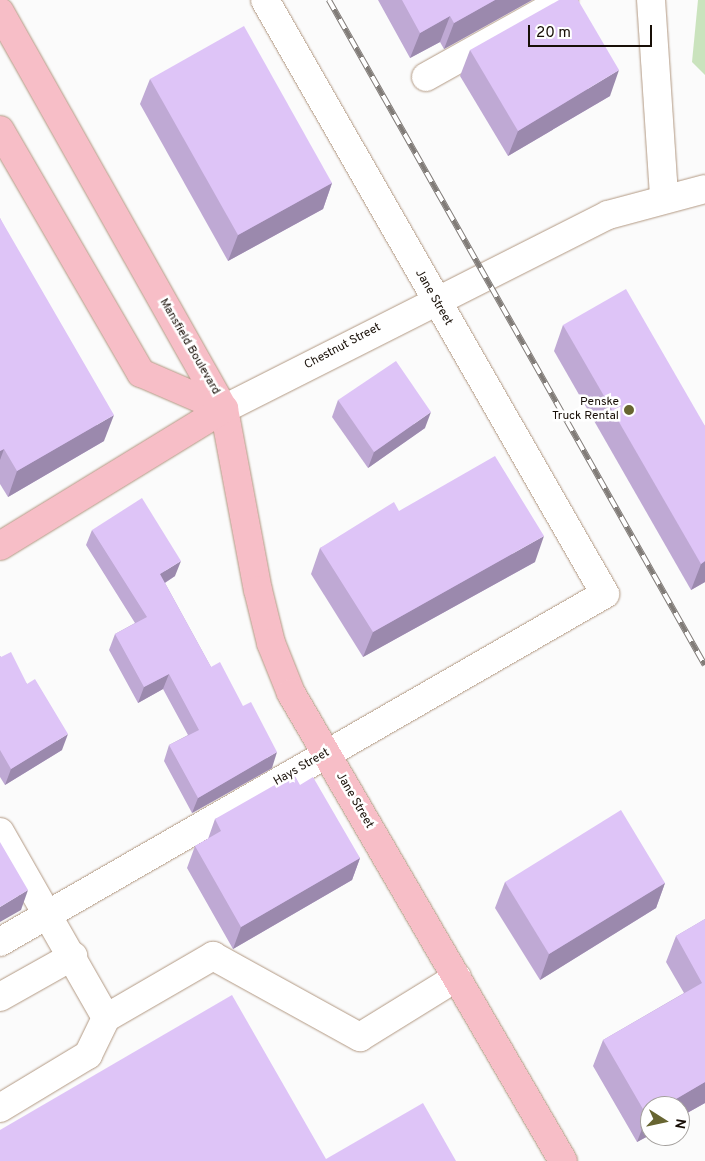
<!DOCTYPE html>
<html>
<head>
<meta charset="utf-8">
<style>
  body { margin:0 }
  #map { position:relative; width:705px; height:1161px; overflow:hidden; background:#fbfbfb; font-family:Overpass,sans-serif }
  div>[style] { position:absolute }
  .green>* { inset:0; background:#cae3bd }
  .roads { filter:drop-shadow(0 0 1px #b29983) drop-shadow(0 0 1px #b29983) }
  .minor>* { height:28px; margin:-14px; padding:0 14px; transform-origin:14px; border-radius:14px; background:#fff }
  .major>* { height:28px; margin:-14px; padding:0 14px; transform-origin:14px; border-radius:14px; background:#f7bec7 }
  .rail>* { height:5.5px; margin-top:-2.75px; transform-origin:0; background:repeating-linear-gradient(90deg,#fff 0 11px,#817c78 0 22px); box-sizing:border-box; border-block:1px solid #817c78 }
  .wall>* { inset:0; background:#bfa9d4 }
  .shaded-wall>* { inset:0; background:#9b89ad }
  .building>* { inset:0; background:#dec4f7 }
  .dots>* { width:14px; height:14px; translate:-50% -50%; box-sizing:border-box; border:2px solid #fff; border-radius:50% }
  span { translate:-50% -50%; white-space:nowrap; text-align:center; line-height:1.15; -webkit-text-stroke:5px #fff; paint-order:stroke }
  .street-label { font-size:12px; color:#180f07 }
  .poi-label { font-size:12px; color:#180f07 }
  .right { translate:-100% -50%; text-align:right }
  .north { position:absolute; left:640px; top:1096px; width:50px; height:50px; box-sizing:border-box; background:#fff; border:1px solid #a39f9c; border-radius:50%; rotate:100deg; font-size:14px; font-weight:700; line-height:20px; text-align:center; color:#180f07 }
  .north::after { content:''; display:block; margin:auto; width:18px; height:22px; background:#676531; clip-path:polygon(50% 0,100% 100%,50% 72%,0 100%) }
  .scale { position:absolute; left:528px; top:25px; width:124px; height:22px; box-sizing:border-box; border:2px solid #180f07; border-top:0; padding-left:6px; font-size:15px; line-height:18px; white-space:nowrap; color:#180f07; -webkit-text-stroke:4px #fff; paint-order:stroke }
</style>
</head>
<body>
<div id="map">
  <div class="green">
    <i style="clip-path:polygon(698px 0,705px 0,705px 75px,692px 62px)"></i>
  </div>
  <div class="roads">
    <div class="minor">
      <i style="left:651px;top:0;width:197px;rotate:86.2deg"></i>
      <i style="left:426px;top:77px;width:158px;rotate:-29.2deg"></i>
      <i style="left:224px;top:409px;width:430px;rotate:-26.8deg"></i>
      <i style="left:608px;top:215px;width:100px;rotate:-15deg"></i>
      <i style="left:0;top:832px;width:214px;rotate:60.3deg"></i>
      <i style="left:106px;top:1018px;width:124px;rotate:-30.1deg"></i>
      <i style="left:213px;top:956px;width:168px;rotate:28.9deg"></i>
      <i style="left:360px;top:1037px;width:114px;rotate:-31.7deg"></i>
      <i style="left:0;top:942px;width:698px;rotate:-29.91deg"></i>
      <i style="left:605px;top:594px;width:684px;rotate:-119.79deg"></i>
      <i style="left:0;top:997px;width:84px;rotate:-29.3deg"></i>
      <i style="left:0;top:1108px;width:103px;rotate:-31.1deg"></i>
      <i style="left:88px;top:1055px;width:41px;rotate:-64.1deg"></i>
    </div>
    <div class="major">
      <i style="left:0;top:12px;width:456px;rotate:60.6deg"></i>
      <i style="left:224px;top:409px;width:184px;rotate:79.4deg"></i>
      <i style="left:258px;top:590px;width:55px;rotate:76.2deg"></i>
      <i style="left:271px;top:643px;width:54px;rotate:68.2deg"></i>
      <i style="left:291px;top:693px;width:541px;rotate:59.83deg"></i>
      <i style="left:0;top:130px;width:281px;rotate:59.9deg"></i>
      <i style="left:141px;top:373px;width:90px;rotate:23.4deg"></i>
      <i style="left:0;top:546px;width:263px;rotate:-31.5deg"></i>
    </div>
  </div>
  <div class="rail">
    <i style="left:329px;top:0;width:764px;rotate:60.52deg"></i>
  </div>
  <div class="wall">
    <i style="clip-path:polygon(378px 0,532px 0,444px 49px,440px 42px,410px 58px)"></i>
    <i style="clip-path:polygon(470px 50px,610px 96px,508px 156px,460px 76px)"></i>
    <i style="clip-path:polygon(150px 79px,332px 183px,323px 209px,228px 261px,140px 104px)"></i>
    <i style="clip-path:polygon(0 218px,104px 441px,8px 497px,0 484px)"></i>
    <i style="clip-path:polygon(563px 325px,705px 426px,705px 582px,691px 590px,554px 351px)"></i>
    <i style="clip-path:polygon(338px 400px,425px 428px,368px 468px,332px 417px)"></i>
    <i style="clip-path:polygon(399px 511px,535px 562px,363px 657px,311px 574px,320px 548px)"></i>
    <i style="clip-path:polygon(92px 530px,175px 576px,165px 583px,211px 667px,272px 768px,192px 813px,164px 761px,169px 745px,188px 735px,163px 689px,138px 703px,109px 650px,115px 634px,135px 623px,86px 545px)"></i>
    <i style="clip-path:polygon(0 656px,27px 684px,62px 750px,5px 785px,0 777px)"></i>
    <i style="clip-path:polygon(300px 785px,360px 858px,352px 880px,233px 949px,187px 868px,195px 846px,208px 839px,215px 819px)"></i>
    <i style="clip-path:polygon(505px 882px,665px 883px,656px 908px,540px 980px,495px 908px)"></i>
    <i style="clip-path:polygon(705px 919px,705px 1103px,680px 1117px,680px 1106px,650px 1106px,650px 1135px,637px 1142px,593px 1066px,603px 1040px,684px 993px,666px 962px,676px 936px)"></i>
  </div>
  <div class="shaded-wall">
    <i style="clip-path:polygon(495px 0,532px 0,444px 49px,454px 23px)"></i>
    <i style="clip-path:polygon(450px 16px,440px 42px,410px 58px,420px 33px)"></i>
    <i style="clip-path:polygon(619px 70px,610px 96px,508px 156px,518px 131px)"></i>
    <i style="clip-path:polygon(332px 183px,323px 209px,228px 261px,238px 235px)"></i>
    <i style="clip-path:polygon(431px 412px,425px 428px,368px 468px,374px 452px)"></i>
    <i style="clip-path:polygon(114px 415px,104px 441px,8px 497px,17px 471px)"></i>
    <i style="clip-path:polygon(4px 449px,0 460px,0 451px)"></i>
    <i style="clip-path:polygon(544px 536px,535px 562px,363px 657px,373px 632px)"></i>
    <i style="clip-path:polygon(181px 561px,175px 576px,155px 589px,160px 574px)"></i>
    <i style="clip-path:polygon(705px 561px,705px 582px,691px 590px,701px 564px)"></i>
    <i style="clip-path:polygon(169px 674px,163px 689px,138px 703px,144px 687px)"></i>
    <i style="clip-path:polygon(68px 734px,62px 750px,5px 785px,11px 769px)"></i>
    <i style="clip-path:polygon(277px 752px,272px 768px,192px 813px,198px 798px)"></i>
    <i style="clip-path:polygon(360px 858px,352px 880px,233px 949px,241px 927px)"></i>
    <i style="clip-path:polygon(665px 883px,656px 908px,540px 980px,549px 954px)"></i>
    <i style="clip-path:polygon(28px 890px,21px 910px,0 922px,0 907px)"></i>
    <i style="clip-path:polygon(705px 1082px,705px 1103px,680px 1117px,680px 1106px,664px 1106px)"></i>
    <i style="clip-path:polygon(650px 1114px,650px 1135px,637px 1142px,647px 1116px)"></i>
  </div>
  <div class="building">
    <i style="clip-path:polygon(402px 0,495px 0,454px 23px,450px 16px,420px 33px)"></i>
    <i style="clip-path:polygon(559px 0,578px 0,619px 70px,518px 131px,470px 50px)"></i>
    <i style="clip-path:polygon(244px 26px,332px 183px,238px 235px,150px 79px)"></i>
    <i style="clip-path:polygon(0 218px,114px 415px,17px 471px,4px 449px,0 451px)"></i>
    <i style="clip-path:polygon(626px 289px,705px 426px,705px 561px,701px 564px,563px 325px)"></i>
    <i style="clip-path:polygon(396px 361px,431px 412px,374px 452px,338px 400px)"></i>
    <i style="clip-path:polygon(495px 456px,544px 536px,373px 632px,320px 548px,394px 502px,399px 511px)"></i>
    <i style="clip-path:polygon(142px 498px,181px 561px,160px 574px,211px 667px,220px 662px,243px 706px,251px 702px,277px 752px,198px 798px,169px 745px,199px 730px,169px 674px,144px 687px,115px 634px,147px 617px,92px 530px)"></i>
    <i style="clip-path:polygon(11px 652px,27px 684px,35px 679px,68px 734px,11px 769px,0 750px,0 656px,1px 657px)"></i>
    <i style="clip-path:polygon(294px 774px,300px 785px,313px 777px,360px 858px,241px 927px,195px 846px,221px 831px,215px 819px)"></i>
    <i style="clip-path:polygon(621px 810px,665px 883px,549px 954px,505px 882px)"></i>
    <i style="clip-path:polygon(0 842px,28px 890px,0 907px)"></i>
    <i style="clip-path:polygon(705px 919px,705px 1082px,664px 1106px,650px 1106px,650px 1114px,647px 1116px,603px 1040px,702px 983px,676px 936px)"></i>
    <i style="clip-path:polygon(232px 995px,326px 1159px,423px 1103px,456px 1161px,0 1161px,0 1130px)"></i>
  </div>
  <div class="dots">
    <i style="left:629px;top:410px;background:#676531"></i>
  </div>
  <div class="street-label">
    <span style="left:433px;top:298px;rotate:60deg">Jane Street</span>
    <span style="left:189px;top:347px;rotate:60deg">Mansfield Boulevard</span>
    <span style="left:343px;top:347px;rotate:-28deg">Chestnut Street</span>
    <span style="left:302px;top:768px;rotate:-30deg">Hays Street</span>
    <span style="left:354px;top:801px;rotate:60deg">Jane Street</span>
  </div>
  <div class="poi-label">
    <span class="right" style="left:619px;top:410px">Penske<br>Truck Rental</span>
  </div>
  <div class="north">N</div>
  <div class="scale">20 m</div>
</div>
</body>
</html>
